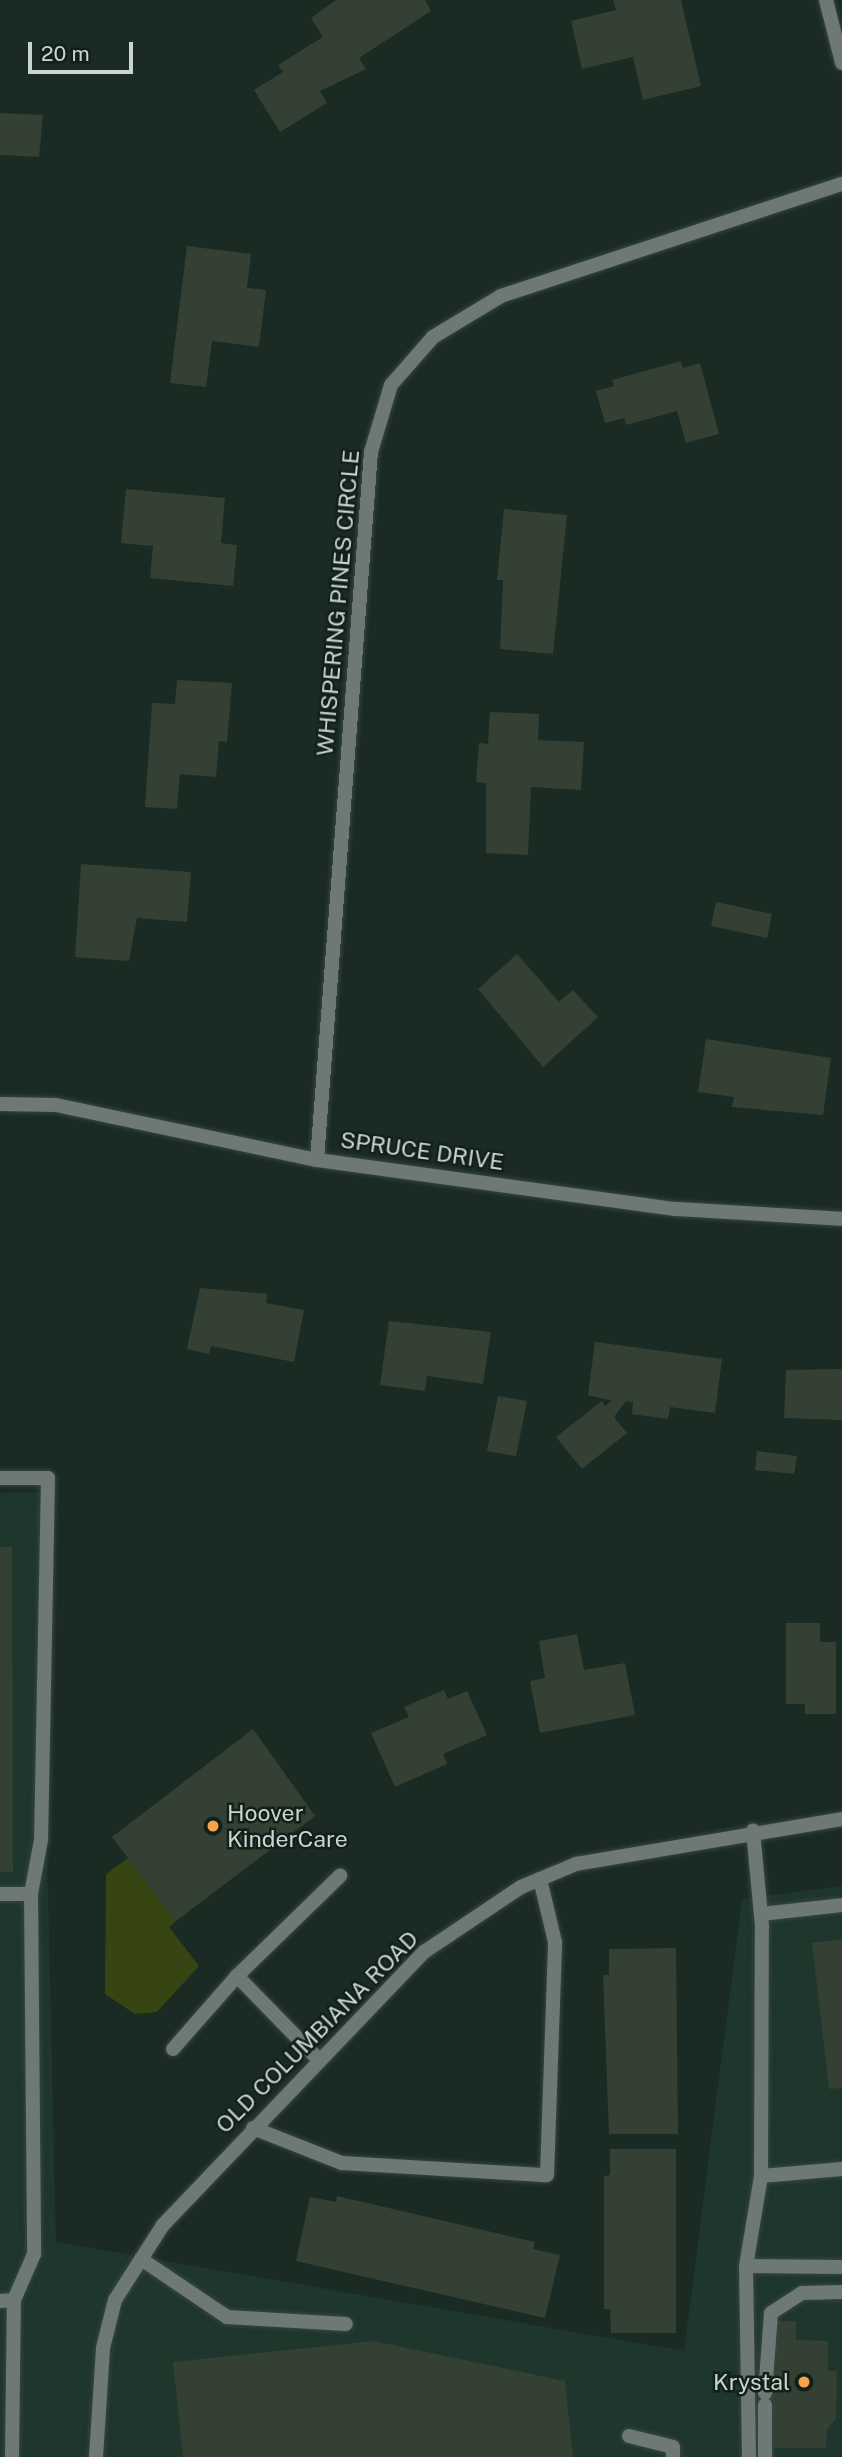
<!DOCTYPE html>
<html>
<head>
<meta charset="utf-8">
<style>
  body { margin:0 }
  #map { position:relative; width:842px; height:2457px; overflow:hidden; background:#1a2b24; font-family:"Public Sans",sans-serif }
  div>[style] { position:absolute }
  .built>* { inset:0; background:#1e362c }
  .green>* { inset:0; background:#374512 }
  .building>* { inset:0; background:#344034 }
  .roads { filter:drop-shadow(0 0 2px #364640) drop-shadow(0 0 2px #364640) }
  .service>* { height:14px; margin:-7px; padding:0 7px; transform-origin:7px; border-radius:7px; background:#6e7876 }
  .minor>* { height:14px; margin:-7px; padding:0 7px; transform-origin:7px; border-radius:7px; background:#6e7876 }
  .dots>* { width:19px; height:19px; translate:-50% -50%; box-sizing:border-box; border:4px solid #11211a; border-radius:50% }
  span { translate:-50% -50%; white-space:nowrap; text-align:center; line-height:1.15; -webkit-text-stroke:5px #11211a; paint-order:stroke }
  .street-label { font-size:23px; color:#cbd5d0 }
  .poi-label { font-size:23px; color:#cbd5d0 }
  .left { translate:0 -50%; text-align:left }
  .right { translate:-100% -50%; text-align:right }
  .scale { position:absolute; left:28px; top:42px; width:105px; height:32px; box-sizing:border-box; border:4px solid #cbd5d0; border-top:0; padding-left:9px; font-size:21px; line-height:24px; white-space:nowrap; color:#cbd5d0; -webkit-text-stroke:5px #11211a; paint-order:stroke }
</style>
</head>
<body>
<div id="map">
  <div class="built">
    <i style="clip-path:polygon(39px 1492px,56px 2242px,684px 2351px,742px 1899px,842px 1886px,842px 2457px,0 2457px,0 1493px)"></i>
  </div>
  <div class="green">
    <i style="clip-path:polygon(128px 1858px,176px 1921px,169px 1927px,199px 1966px,157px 2012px,135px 2014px,105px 1994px,106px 1874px)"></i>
  </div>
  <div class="building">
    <i style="clip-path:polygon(336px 0,425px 0,431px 11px,359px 58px,366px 69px,320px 91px,327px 103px,280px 132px,254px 90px,283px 72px,278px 65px,323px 37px,311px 18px)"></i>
    <i style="clip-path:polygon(613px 0,681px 0,701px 86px,643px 100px,633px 57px,582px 69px,571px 21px,616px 10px)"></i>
    <i style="clip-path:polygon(0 113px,43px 115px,39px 157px,0 155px)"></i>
    <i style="clip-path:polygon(187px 246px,251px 254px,247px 288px,266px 290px,259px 347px,212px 341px,206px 387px,170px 383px)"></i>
    <i style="clip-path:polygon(681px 361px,683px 368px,700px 363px,719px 434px,686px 443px,677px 411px,626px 425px,624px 418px,605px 423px,596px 391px,614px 386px,612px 380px)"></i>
    <i style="clip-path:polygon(126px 489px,225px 498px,221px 543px,237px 545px,233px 586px,150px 578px,153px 546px,121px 543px)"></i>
    <i style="clip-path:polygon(504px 509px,567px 515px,553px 654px,500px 649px,503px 580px,497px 580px)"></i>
    <i style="clip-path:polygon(177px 680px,232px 683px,227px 742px,219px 741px,216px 777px,180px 774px,177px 809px,145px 807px,152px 703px,175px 704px)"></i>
    <i style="clip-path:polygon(490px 712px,539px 714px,538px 740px,584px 742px,581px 790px,531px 787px,528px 855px,486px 853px,486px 783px,476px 782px,479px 743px,488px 744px)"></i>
    <i style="clip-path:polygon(81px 864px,191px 872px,187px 922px,137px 918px,129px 961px,75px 957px)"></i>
    <i style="clip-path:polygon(716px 902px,772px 914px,767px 938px,711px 926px)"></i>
    <i style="clip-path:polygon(517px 954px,559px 1002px,573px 990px,598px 1017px,543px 1067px,478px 989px)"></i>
    <i style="clip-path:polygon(706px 1039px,831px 1058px,823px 1115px,732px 1107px,734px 1097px,698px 1092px)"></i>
    <i style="clip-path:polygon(200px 1288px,267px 1294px,266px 1303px,304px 1310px,294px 1362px,211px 1346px,209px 1354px,187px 1349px)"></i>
    <i style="clip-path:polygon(389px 1321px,491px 1332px,483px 1384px,427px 1376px,425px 1391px,380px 1385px)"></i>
    <i style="clip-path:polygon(595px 1342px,722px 1359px,715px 1413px,670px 1407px,668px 1419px,632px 1414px,633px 1402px,626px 1401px,614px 1417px,627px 1433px,582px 1469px,556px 1437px,602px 1401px,605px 1406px,612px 1401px,588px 1395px)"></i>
    <i style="clip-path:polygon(842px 1369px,842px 1420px,784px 1418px,786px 1370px)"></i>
    <i style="clip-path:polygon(498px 1396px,527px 1401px,516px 1456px,487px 1451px)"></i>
    <i style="clip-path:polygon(757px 1451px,797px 1456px,794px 1474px,755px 1470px)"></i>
    <i style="clip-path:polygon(0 1547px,12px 1547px,13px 1872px,0 1872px)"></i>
    <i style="clip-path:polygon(786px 1623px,820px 1623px,820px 1642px,836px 1642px,836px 1714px,805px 1714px,805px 1704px,786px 1704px)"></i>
    <i style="clip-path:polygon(577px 1634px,584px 1670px,625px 1663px,635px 1715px,540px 1733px,530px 1681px,545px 1678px,539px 1641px)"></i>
    <i style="clip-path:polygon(444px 1690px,448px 1699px,467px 1691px,487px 1735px,443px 1754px,447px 1764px,395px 1787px,371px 1733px,409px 1717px,404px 1707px)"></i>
    <i style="clip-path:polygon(253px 1729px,315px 1816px,176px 1921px,112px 1837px)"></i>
    <i style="clip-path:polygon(842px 1939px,842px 2088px,829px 2089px,812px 1943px)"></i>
    <i style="clip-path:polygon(676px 1948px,678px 2134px,609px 2134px,603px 1975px,609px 1975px,609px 1949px)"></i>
    <i style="clip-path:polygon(610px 2149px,676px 2149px,676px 2333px,611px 2333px,610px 2309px,604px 2309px,604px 2176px,610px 2175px)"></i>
    <i style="clip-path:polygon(337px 2196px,535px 2242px,533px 2249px,560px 2255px,545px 2318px,296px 2261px,310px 2197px,336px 2202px)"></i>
    <i style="clip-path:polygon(771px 2321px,796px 2321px,796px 2340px,828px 2341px,828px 2371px,837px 2371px,836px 2419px,827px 2429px,826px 2448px,771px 2448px,760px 2405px)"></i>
    <i style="clip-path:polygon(374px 2341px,565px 2381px,573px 2457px,183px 2457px,173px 2362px)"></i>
  </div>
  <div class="roads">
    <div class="service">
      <i style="left:0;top:1478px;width:48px"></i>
      <i style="left:48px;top:1478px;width:362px;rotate:91.1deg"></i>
      <i style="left:41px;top:1840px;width:55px;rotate:100.5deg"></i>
      <i style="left:0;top:1894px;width:31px"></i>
      <i style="left:31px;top:1894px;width:360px;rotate:89.5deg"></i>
      <i style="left:34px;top:2254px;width:50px;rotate:113.5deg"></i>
      <i style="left:14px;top:2300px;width:14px;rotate:176deg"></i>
      <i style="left:761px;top:1914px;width:81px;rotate:-6.3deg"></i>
      <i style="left:173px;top:2049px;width:97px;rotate:-48.8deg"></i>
      <i style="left:317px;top:2058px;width:115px;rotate:-134.3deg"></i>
      <i style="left:237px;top:1976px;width:144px;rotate:-44.2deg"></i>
      <i style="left:253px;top:2128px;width:96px;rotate:21.5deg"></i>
      <i style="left:342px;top:2163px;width:205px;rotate:3.4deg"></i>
      <i style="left:547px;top:2175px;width:233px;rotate:-88deg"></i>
      <i style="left:555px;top:1942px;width:65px;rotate:-103.4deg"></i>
      <i style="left:761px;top:2176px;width:81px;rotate:-4.9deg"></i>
      <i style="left:141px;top:2259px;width:104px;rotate:34deg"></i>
      <i style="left:227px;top:2317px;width:119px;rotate:3.4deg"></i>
      <i style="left:746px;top:2266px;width:96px;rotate:0.6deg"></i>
      <i style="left:765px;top:2393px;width:80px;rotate:-85.7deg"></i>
      <i style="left:771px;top:2313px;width:37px;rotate:-33deg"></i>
      <i style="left:802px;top:2293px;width:40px;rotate:-1.4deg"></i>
      <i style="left:629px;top:2436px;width:45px;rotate:14deg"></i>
      <i style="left:673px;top:2447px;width:10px;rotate:90deg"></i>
      <i style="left:12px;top:2457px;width:157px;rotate:-89.3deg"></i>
      <i style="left:749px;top:2457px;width:191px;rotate:-90.9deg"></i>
      <i style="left:746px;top:2266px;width:91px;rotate:-80.5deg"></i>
      <i style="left:761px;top:2176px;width:250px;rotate:-89.8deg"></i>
      <i style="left:762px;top:1926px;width:96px;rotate:-95.4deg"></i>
      <i style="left:765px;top:2457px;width:52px;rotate:-90deg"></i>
    </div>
    <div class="minor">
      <i style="left:826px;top:0;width:65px;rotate:75.7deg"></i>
      <i style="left:0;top:1104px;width:56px;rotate:1deg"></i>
      <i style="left:56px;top:1105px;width:267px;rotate:11.9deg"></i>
      <i style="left:317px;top:1160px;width:362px;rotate:7.8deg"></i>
      <i style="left:676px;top:1209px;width:166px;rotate:3.4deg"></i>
      <i style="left:317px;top:1160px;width:710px;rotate:-85.64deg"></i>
      <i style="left:371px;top:452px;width:70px;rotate:-73.4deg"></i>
      <i style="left:391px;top:385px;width:64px;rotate:-48.8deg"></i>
      <i style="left:433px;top:337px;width:79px;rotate:-31.1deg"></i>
      <i style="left:501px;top:296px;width:359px;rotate:-18.2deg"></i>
      <i style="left:96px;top:2457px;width:109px;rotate:-86.3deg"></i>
      <i style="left:103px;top:2348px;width:49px;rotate:-76deg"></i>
      <i style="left:115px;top:2300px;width:89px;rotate:-57.4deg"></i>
      <i style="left:163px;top:2225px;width:378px;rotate:-46.3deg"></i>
      <i style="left:424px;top:1952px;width:117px;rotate:-33.8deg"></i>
      <i style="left:521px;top:1887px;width:60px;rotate:-22.7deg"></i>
      <i style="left:576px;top:1864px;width:270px;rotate:-9.6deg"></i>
    </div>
  </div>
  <div class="dots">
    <i style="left:213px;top:1826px;background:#f9a04d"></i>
    <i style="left:804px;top:2382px;background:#f9a04d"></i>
  </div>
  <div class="street-label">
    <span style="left:338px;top:603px;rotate:-85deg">WHISPERING PINES CIRCLE</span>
    <span style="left:422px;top:1151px;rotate:8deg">SPRUCE DRIVE</span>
    <span style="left:317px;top:2032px;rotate:-45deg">OLD COLUMBIANA ROAD</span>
  </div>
  <div class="poi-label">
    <span class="left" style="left:227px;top:1826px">Hoover<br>KinderCare</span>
    <span class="right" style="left:790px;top:2382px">Krystal</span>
  </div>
  <div class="scale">20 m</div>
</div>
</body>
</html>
